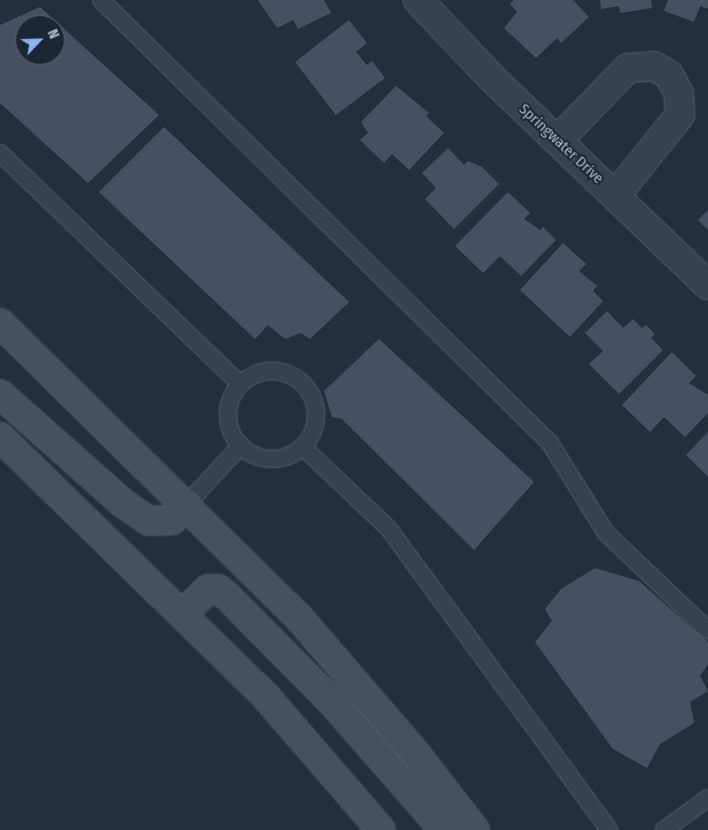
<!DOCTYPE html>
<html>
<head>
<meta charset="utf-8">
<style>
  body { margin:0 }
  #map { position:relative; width:708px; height:830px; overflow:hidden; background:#242f3e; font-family:"Fira Sans Condensed",sans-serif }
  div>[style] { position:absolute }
  .building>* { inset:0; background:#455162 }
  .roads { filter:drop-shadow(0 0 1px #565f6c) drop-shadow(0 0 1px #565f6c) }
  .service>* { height:16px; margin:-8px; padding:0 8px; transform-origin:8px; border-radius:8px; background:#38414e }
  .service>.ring { margin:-8px; padding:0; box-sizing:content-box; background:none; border:16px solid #38414e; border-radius:50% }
  .minor>* { height:28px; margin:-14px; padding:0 14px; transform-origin:14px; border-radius:14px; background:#38414e }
  .secondary>* { height:28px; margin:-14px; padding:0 14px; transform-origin:14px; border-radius:14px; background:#465061 }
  span { translate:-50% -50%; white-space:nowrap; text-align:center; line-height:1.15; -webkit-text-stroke:4px #1d2633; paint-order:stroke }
  .street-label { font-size:15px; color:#b4bcc9 }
  .north { position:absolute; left:15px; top:15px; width:50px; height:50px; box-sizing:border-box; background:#1d2633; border:1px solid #59626f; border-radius:50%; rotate:66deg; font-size:14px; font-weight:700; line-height:20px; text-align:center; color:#b4bcc9 }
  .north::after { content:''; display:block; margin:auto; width:18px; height:22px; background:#8ab4f8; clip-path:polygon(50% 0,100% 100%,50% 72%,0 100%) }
</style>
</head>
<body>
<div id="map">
  <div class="building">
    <i style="clip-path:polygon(258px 0,324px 0,331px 13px,298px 29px,293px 20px,277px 28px)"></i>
    <i style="clip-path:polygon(514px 0,573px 0,589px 17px,561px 43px,557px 38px,536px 58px,504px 28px,517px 12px,510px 4px)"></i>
    <i style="clip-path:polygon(600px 0,651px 0,652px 8px,620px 13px,619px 6px,601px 9px)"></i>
    <i style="clip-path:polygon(668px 0,708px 0,708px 9px,700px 6px,694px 22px,664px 11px)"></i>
    <i style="clip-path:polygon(evenodd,40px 7px,159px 115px,88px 183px,0 103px,0 25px,40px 7px,25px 25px,55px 25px,55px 55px,25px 55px,25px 25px)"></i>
    <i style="clip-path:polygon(349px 20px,367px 43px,356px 52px,367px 65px,372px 61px,385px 78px,336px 115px,295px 62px)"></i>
    <i style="clip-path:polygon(396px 86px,429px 113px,426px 116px,444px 133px,409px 170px,392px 154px,384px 163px,360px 140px,368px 133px,361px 122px)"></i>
    <i style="clip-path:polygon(164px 127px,349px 302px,310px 339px,301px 333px,285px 339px,268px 325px,255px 339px,99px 192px)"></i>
    <i style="clip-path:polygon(448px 148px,464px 165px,468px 161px,482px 167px,499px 184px,454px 229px,425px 199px,436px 188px,422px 173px)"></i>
    <i style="clip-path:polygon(508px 192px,530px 213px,524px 219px,540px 230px,543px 227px,556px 240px,521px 276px,500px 256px,483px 273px,455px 246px)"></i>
    <i style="clip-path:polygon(708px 210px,708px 230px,698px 220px)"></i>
    <i style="clip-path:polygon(563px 243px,586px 264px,579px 271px,597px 286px,593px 291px,603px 301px,570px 337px,520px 290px)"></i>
    <i style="clip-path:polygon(607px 311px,623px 328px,633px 319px,642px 328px,646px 325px,655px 334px,651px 338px,663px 350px,619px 394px,589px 364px,603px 351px,585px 333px)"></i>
    <i style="clip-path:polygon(379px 339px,534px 482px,474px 550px,342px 419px,332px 417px,324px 391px)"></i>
    <i style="clip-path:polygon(672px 352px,696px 376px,689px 383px,708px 395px,708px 413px,685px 437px,664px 417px,650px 432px,622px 405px)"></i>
    <i style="clip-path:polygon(708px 432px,708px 477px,686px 455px)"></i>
    <i style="clip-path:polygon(595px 568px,639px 581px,708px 642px,708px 664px,700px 676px,708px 691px,690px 702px,694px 723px,660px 744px,647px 768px,613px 749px,535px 642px,552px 621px,545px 609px,561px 589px)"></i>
  </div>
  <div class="roads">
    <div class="service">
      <i style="left:101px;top:0;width:631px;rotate:44.61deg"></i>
      <i style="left:550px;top:443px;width:106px;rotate:58.1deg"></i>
      <i style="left:606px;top:533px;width:141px;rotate:43.6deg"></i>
      <i style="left:0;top:153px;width:333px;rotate:43.9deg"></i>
      <i class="ring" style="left:228px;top:371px;width:72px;height:72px"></i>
      <i style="left:303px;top:447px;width:119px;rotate:43.6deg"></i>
      <i style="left:389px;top:529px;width:373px;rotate:53.8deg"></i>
      <i style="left:187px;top:504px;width:80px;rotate:-47.5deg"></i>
      <i style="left:664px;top:830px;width:54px;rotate:-36deg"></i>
    </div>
    <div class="minor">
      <i style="left:418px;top:0;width:112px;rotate:46.5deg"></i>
      <i style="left:495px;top:81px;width:295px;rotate:43.8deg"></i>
      <i style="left:558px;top:140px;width:100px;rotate:-45.8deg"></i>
      <i style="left:628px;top:68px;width:26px;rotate:-4deg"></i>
      <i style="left:654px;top:66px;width:17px;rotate:31deg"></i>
      <i style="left:669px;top:75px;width:21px;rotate:62deg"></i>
      <i style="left:679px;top:94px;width:21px;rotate:87deg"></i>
      <i style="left:680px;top:115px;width:102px;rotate:128.7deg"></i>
    </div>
    <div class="secondary">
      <i style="left:0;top:323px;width:423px;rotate:44.6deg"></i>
      <i style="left:301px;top:620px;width:178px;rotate:49.3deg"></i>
      <i style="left:417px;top:755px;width:95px;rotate:52.3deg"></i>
      <i style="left:0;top:394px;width:166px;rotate:41.6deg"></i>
      <i style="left:124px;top:504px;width:30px;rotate:34deg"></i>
      <i style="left:149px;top:521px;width:23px;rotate:-2deg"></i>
      <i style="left:172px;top:520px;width:22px;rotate:-47deg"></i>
      <i style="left:0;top:437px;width:373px;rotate:44.3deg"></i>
      <i style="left:267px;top:698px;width:174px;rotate:49.2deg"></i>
      <i style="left:184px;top:613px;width:34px;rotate:-45deg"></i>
      <i style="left:208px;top:589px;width:10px"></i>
      <i style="left:218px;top:589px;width:11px;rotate:38deg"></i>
      <i style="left:227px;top:596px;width:148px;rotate:45.3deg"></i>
      <i style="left:331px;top:701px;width:171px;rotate:48.8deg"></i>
    </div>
  </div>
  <div class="street-label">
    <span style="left:561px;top:144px;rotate:43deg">Springwater Drive</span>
  </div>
  <div class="north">N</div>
</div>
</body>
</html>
